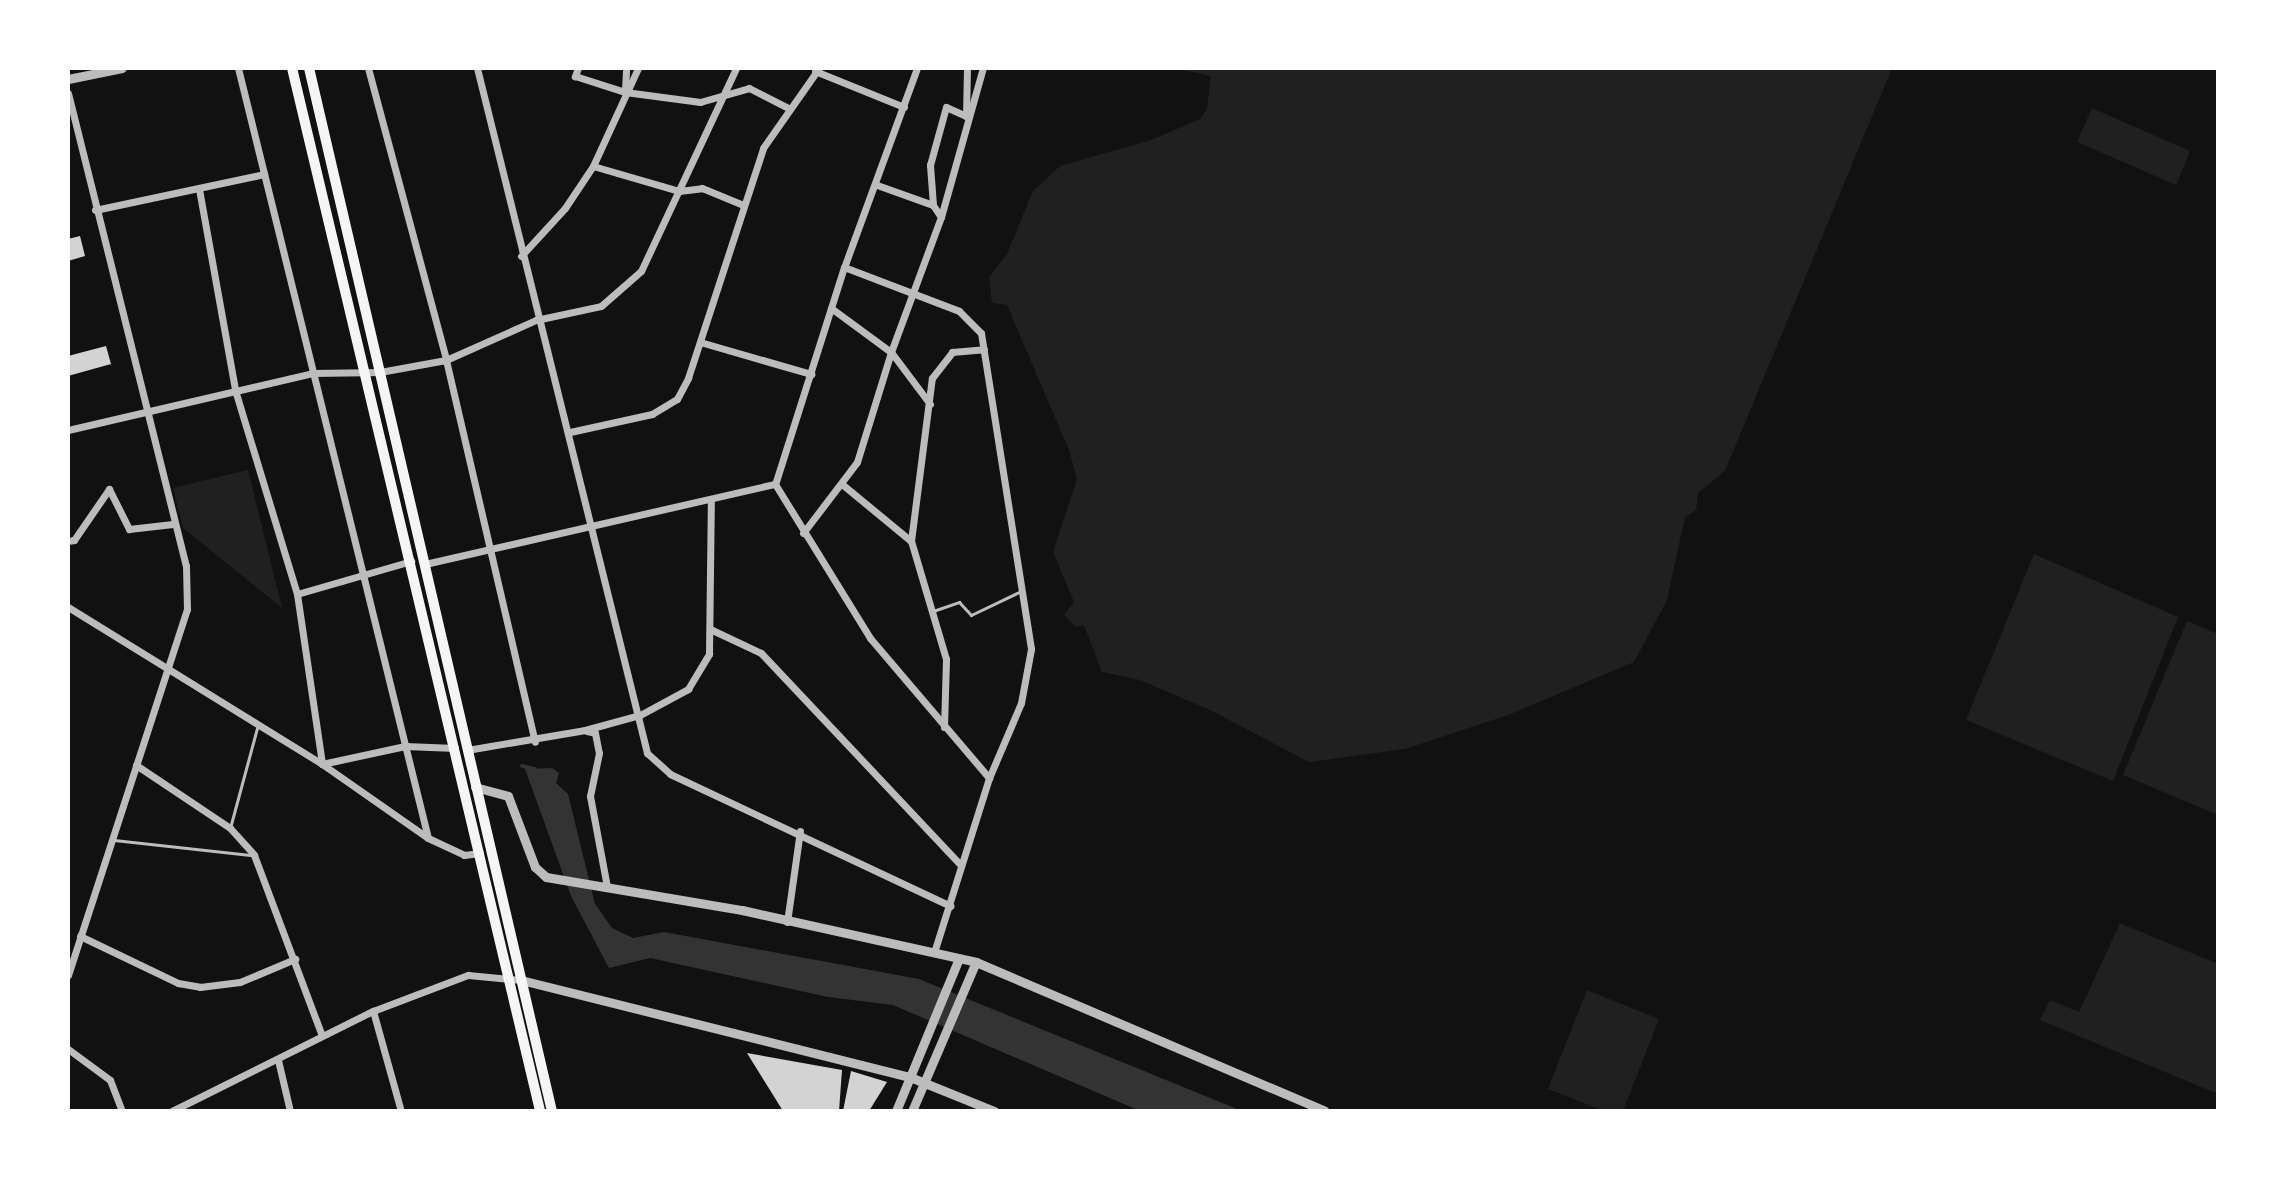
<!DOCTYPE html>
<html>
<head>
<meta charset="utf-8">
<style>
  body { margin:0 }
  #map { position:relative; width:2286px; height:1179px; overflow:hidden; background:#111; font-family:Roboto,sans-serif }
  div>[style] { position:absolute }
  .green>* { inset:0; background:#202020 }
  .water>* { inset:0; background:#333 }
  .stream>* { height:4px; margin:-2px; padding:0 2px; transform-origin:2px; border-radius:2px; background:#333 }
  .building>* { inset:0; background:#d3d3d3 }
  .service>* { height:3px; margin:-1.5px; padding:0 1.5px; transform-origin:1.5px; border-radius:1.5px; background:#bcbcbc }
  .minor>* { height:7px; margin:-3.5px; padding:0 3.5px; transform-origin:3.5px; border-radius:3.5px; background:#bcbcbc }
  .tertiary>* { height:9px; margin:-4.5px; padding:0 4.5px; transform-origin:4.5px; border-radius:4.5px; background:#bcbcbc }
  .secondary>* { height:10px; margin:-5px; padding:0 5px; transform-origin:5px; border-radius:5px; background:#f5f5f5 }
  span { translate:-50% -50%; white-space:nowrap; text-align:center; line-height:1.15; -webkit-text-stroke:8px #fff; paint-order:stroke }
  .frame { position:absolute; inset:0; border:70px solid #fff; pointer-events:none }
</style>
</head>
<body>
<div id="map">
  <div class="green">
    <i style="clip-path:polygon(1174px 68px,1892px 68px,1725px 471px,1698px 493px,1696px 510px,1685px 517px,1667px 600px,1634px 662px,1508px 715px,1405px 749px,1309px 762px,1212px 711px,1140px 680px,1102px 672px,1084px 625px,1076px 627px,1064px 615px,1074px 602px,1053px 552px,1077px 479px,1069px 450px,1007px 305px,992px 303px,989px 277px,1007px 254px,1033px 191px,1060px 166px,1151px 140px,1200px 119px,1207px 109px,1211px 76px)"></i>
    <i style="clip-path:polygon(2092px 108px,2190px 151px,2176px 185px,2077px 142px)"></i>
    <i style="clip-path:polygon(248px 470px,282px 608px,183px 528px,173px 488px)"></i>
    <i style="clip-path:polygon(2034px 554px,2178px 617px,2113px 781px,1966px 720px)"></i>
    <i style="clip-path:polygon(2187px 621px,2218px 634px,2218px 815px,2123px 775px)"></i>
    <i style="clip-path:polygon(2120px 923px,2218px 964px,2218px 1094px,2040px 1020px,2050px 1000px,2079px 1012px)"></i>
    <i style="clip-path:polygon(1587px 990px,1659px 1019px,1623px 1111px,1604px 1111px,1548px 1089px)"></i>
  </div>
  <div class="water">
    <i style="clip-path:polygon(552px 768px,559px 773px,556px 783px,568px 794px,595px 904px,612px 928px,633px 938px,664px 932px,919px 979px,1242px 1111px,1140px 1111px,893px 1005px,828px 997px,650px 958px,609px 968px,571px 896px,525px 769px)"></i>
  </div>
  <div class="stream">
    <i style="left:522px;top:766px;width:13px;rotate:13deg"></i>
  </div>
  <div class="building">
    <i style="clip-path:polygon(80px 236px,85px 256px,68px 261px,68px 239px)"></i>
    <i style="clip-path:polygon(106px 346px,111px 364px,68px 376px,68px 356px)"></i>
    <i style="clip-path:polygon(747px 1053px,842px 1070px,839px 1111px,783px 1111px)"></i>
    <i style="clip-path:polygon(851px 1071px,887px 1082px,869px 1111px,843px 1111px)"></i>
  </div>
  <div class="service">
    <i style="left:933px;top:611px;width:28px;rotate:-19deg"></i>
    <i style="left:959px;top:602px;width:18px;rotate:47deg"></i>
    <i style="left:971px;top:615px;width:55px;rotate:-25.6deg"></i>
    <i style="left:230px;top:828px;width:104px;rotate:-74.9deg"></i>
    <i style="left:114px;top:840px;width:137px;rotate:6.3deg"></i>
  </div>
  <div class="minor">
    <i style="left:238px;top:68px;width:793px;rotate:76.14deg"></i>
    <i style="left:368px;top:68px;width:302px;rotate:75deg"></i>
    <i style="left:446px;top:360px;width:392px;rotate:76.9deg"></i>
    <i style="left:477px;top:68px;width:706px;rotate:76.06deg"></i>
    <i style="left:647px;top:753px;width:31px;rotate:42deg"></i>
    <i style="left:670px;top:774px;width:310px;rotate:25.2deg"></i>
    <i style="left:578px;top:68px;width:9px;rotate:111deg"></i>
    <i style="left:575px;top:76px;width:52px;rotate:17.7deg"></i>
    <i style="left:625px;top:92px;width:76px;rotate:7.6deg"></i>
    <i style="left:700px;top:102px;width:51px;rotate:-15.9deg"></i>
    <i style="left:749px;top:88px;width:46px;rotate:27.1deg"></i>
    <i style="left:917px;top:68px;width:212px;rotate:110.1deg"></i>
    <i style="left:844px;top:267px;width:228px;rotate:107.6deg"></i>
    <i style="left:775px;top:484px;width:181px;rotate:58.3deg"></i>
    <i style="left:870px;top:638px;width:184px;rotate:49.6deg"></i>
    <i style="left:989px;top:778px;width:182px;rotate:107.5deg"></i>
    <i style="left:815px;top:71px;width:96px;rotate:22deg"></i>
    <i style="left:625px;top:90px;width:22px;rotate:-87deg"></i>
    <i style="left:68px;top:93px;width:487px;rotate:76deg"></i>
    <i style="left:186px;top:566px;width:43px;rotate:88.7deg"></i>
    <i style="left:187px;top:609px;width:385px;rotate:108deg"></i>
    <i style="left:593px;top:166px;width:90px;rotate:16.2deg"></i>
    <i style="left:679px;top:191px;width:23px;rotate:-7deg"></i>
    <i style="left:702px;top:188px;width:44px;rotate:22.5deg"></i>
    <i style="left:877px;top:185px;width:59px;rotate:19.7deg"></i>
    <i style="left:199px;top:189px;width:204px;rotate:79.8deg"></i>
    <i style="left:235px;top:390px;width:213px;rotate:73.1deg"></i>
    <i style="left:297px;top:594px;width:172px;rotate:81.6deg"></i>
    <i style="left:322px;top:764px;width:85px;rotate:-12.2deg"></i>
    <i style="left:405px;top:746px;width:50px;rotate:2.3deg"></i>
    <i style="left:95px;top:210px;width:173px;rotate:-12deg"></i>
    <i style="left:941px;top:217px;width:14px;rotate:-124deg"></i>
    <i style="left:933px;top:205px;width:40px;rotate:-94.3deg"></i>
    <i style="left:930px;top:165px;width:60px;rotate:-74.6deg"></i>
    <i style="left:946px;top:107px;width:22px;rotate:24deg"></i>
    <i style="left:966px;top:116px;width:48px;rotate:-88.8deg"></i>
    <i style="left:521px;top:256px;width:65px;rotate:-47.5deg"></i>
    <i style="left:565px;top:208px;width:50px;rotate:-56.3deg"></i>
    <i style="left:593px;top:166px;width:108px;rotate:-65.3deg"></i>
    <i style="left:844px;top:267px;width:123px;rotate:20.9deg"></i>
    <i style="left:959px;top:311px;width:31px;rotate:45deg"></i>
    <i style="left:981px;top:333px;width:320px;rotate:81deg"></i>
    <i style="left:1031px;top:649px;width:55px;rotate:100.5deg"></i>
    <i style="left:1021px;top:703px;width:82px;rotate:113.1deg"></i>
    <i style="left:831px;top:308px;width:74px;rotate:36.3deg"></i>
    <i style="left:891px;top:352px;width:65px;rotate:53.1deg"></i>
    <i style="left:700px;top:342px;width:116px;rotate:16.1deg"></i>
    <i style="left:68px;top:430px;width:252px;rotate:-13.1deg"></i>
    <i style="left:313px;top:373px;width:67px;rotate:-0.9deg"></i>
    <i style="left:380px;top:372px;width:67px;rotate:-10.3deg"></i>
    <i style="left:446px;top:360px;width:98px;rotate:-24deg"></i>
    <i style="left:536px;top:320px;width:66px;rotate:-12.2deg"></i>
    <i style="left:601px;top:306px;width:53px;rotate:-41.2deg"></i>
    <i style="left:641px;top:271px;width:224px;rotate:-64.9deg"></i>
    <i style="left:570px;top:432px;width:84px;rotate:-12.4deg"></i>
    <i style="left:652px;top:414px;width:29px;rotate:-31deg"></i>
    <i style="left:677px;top:399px;width:24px;rotate:-62deg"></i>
    <i style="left:688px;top:378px;width:242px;rotate:-71.9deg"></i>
    <i style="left:763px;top:148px;width:98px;rotate:-55deg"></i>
    <i style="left:843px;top:485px;width:88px;rotate:39.5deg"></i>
    <i style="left:803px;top:533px;width:89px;rotate:-52.7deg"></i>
    <i style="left:857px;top:462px;width:115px;rotate:-72.8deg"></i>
    <i style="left:891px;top:352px;width:144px;rotate:-69.7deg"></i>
    <i style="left:941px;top:217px;width:155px;rotate:-74.3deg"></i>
    <i style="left:68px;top:541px;width:6px;rotate:-9deg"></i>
    <i style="left:74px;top:540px;width:62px;rotate:-55.5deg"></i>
    <i style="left:109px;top:489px;width:45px;rotate:63.4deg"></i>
    <i style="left:129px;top:529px;width:44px;rotate:-6.5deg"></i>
    <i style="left:425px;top:564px;width:359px;rotate:-12.9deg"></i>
    <i style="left:297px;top:594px;width:119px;rotate:-16.1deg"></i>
    <i style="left:68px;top:607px;width:299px;rotate:31.7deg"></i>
    <i style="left:322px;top:764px;width:129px;rotate:34.9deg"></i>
    <i style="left:428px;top:838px;width:40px;rotate:25deg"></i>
    <i style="left:464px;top:855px;width:16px;rotate:-7deg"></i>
    <i style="left:710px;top:629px;width:56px;rotate:25.2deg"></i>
    <i style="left:761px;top:653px;width:291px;rotate:46.7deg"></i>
    <i style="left:944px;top:727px;width:68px;rotate:-88.3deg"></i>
    <i style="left:946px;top:659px;width:123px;rotate:-106.5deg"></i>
    <i style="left:911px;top:541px;width:164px;rotate:-82.7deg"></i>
    <i style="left:932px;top:378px;width:33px;rotate:-52deg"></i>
    <i style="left:952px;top:352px;width:32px;rotate:-5deg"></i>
    <i style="left:587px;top:731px;width:8px;rotate:14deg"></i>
    <i style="left:595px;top:733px;width:20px;rotate:79deg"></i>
    <i style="left:599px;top:753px;width:44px;rotate:101.8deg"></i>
    <i style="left:590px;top:796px;width:93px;rotate:79.4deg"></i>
    <i style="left:467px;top:750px;width:120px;rotate:-9.6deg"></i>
    <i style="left:585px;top:730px;width:57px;rotate:-15.3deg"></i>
    <i style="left:640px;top:715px;width:55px;rotate:-28.4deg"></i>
    <i style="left:688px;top:689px;width:41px;rotate:-59deg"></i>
    <i style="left:709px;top:654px;width:154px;rotate:-89.3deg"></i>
    <i style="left:136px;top:765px;width:113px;rotate:33.8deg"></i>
    <i style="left:230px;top:828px;width:36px;rotate:48deg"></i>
    <i style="left:254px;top:855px;width:190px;rotate:69.4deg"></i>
    <i style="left:787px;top:922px;width:92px;rotate:-81.9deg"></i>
    <i style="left:80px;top:936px;width:109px;rotate:25.6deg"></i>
    <i style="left:178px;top:983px;width:22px;rotate:10deg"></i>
    <i style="left:200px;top:987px;width:40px;rotate:-7.1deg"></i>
    <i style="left:240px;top:982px;width:60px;rotate:-22.7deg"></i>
    <i style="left:373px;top:1011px;width:104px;rotate:74.4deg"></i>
    <i style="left:68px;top:1049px;width:52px;rotate:36.4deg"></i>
    <i style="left:110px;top:1080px;width:33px;rotate:69deg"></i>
    <i style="left:278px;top:1060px;width:52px;rotate:76.8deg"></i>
    <i style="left:172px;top:1111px;width:225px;rotate:-26.5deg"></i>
    <i style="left:373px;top:1011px;width:102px;rotate:-20.8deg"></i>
    <i style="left:468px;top:975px;width:53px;rotate:5.4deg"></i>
  </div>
  <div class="tertiary">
    <i style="left:68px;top:79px;width:55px;rotate:-11.5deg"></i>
    <i style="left:475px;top:787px;width:34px;rotate:15deg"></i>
    <i style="left:508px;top:796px;width:76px;rotate:69.2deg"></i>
    <i style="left:535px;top:867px;width:15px;rotate:42deg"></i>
    <i style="left:546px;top:877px;width:199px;rotate:9.6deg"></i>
    <i style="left:742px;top:910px;width:240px;rotate:12.5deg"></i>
    <i style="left:976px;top:962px;width:379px;rotate:23.1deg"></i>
    <i style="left:521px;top:980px;width:401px;rotate:14deg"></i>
    <i style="left:910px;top:1077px;width:91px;rotate:22deg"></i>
    <i style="left:896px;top:1111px;width:165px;rotate:-67.6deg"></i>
    <i style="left:912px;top:1111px;width:162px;rotate:-66.8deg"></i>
  </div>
  <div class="secondary">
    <i style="left:292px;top:68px;width:1072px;rotate:76.62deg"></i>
    <i style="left:309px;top:68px;width:1071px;rotate:76.89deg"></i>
  </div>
  <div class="frame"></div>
</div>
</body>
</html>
